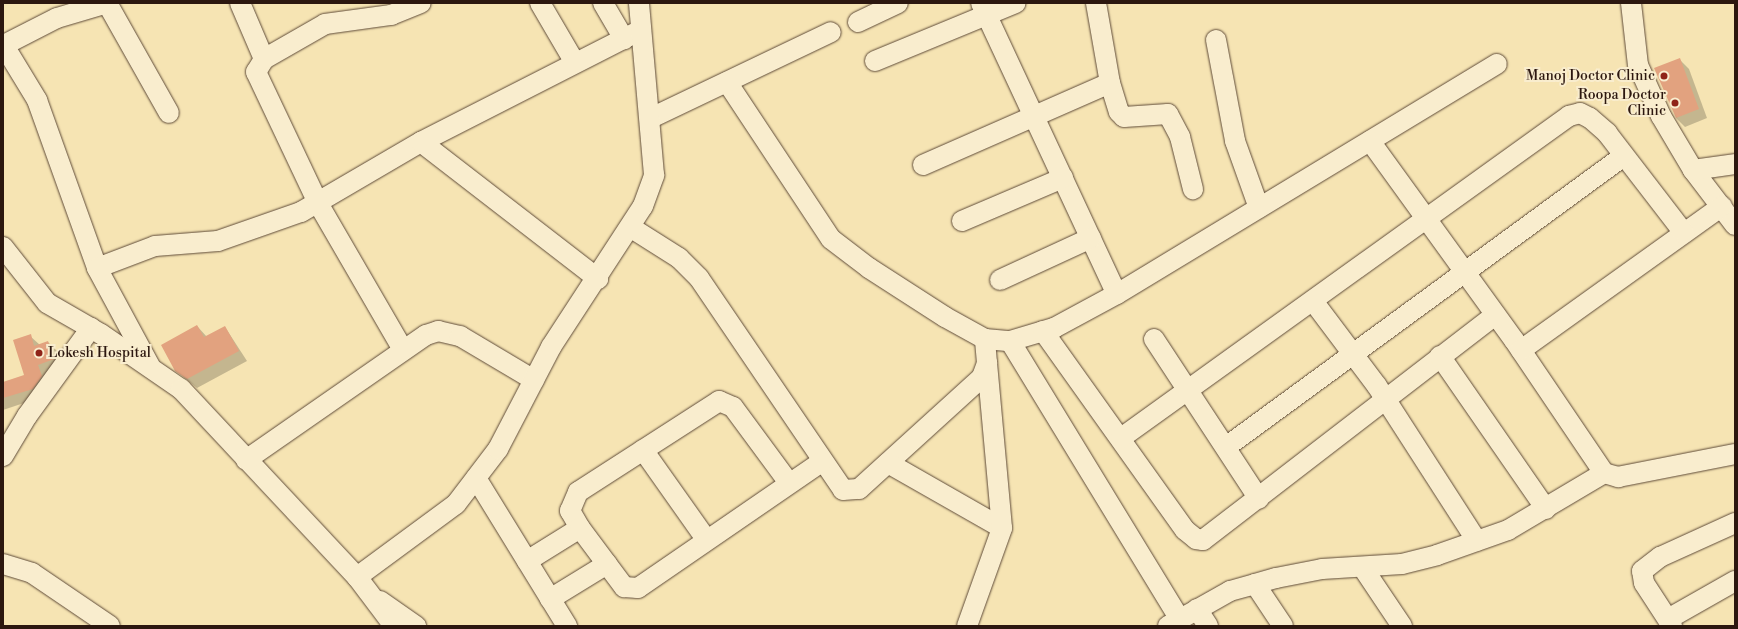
<!DOCTYPE html>
<html>
<head>
<meta charset="utf-8">
<style>
  body { margin:0 }
  #map { position:relative; width:1738px; height:629px; overflow:hidden; background:#f6e4b3; font-family:"Libre Bodoni",serif }
  div>[style] { position:absolute }
  .shadow>* { inset:0; background:#0003 }
  .building>* { inset:0; background:#e2a27f }
  .roads { filter:drop-shadow(0 0 1px #5e4a38) drop-shadow(0 0 1px #5e4a38) }
  .minor>* { height:20px; margin:-10px; padding:0 10px; transform-origin:10px; border-radius:10px; background:#f9edce }
  .dots>* { width:11px; height:11px; translate:-50% -50%; box-sizing:border-box; border:2px solid #f9edce; border-radius:50% }
  span { translate:-50% -50%; white-space:nowrap; text-align:center; line-height:1.15; -webkit-text-stroke:4px #f9edce; paint-order:stroke }
  .poi-label { font-size:14px; color:#2c170f }
  .right { translate:-100% -50%; text-align:right }
  .left { translate:0 -50%; text-align:left }
  .frame { position:absolute; inset:0; border:4px solid #2c170f; pointer-events:none }
</style>
</head>
<body>
<div id="map">
  <div class="shadow">
    <i style="clip-path:polygon(1680px 60px,1689px 69px,1707px 118px,1685px 127px,1676px 118px)"></i>
    <i style="clip-path:polygon(197px 326px,207px 337px,225px 327px,247px 361px,197px 388px,175px 370px)"></i>
    <i style="clip-path:polygon(30px 336px,40px 345px,48px 342px,57px 351px,62px 368px,42px 397px,3px 410px,3px 383px,25px 376px)"></i>
  </div>
  <div class="building">
    <i style="clip-path:polygon(1680px 58px,1699px 109px,1676px 118px,1654px 68px)"></i>
    <i style="clip-path:polygon(197px 325px,204px 337px,225px 326px,239px 351px,187px 379px,175px 371px,161px 345px)"></i>
    <i style="clip-path:polygon(31px 334px,34px 346px,48px 341px,54px 359px,38px 365px,42px 376px,33px 389px,3px 398px,3px 382px,24px 375px,13px 340px)"></i>
  </div>
  <div class="roads">
    <div class="minor">
      <i style="left:107px;top:3px;width:126px;rotate:60.6deg"></i>
      <i style="left:240px;top:3px;width:61px;rotate:66.8deg"></i>
      <i style="left:540px;top:3px;width:69px;rotate:59.7deg"></i>
      <i style="left:603px;top:3px;width:42px;rotate:59.7deg"></i>
      <i style="left:981px;top:3px;width:321px;rotate:65deg"></i>
      <i style="left:1096px;top:3px;width:81px;rotate:80.1deg"></i>
      <i style="left:1110px;top:83px;width:30px;rotate:73deg"></i>
      <i style="left:1119px;top:112px;width:7px;rotate:45deg"></i>
      <i style="left:1124px;top:117px;width:44px;rotate:-3.9deg"></i>
      <i style="left:1168px;top:114px;width:26px;rotate:62deg"></i>
      <i style="left:1180px;top:137px;width:54px;rotate:76deg"></i>
      <i style="left:1631px;top:3px;width:62px;rotate:83.6deg"></i>
      <i style="left:1638px;top:65px;width:56px;rotate:65.7deg"></i>
      <i style="left:1661px;top:116px;width:63px;rotate:59.3deg"></i>
      <i style="left:1693px;top:170px;width:69px;rotate:52.6deg"></i>
      <i style="left:858px;top:22px;width:44px;rotate:-25.4deg"></i>
      <i style="left:1216px;top:40px;width:103px;rotate:79.3deg"></i>
      <i style="left:1235px;top:141px;width:71px;rotate:70.3deg"></i>
      <i style="left:3px;top:44px;width:66px;rotate:58.7deg"></i>
      <i style="left:37px;top:100px;width:178px;rotate:70.3deg"></i>
      <i style="left:97px;top:268px;width:111px;rotate:61.6deg"></i>
      <i style="left:4px;top:45px;width:59px;rotate:-27deg"></i>
      <i style="left:57px;top:18px;width:52px;rotate:-16.7deg"></i>
      <i style="left:875px;top:61px;width:152px;rotate:-22.4deg"></i>
      <i style="left:727px;top:82px;width:188px;rotate:56.5deg"></i>
      <i style="left:831px;top:239px;width:48px;rotate:37.3deg"></i>
      <i style="left:869px;top:268px;width:90px;rotate:32.8deg"></i>
      <i style="left:945px;top:317px;width:46px;rotate:28.8deg"></i>
      <i style="left:985px;top:339px;width:25px;rotate:5deg"></i>
      <i style="left:1010px;top:341px;width:46px;rotate:-16.5deg"></i>
      <i style="left:1054px;top:328px;width:72px;rotate:-28.4deg"></i>
      <i style="left:1117px;top:294px;width:444px;rotate:-31.2deg"></i>
      <i style="left:651px;top:118px;width:199px;rotate:-25.5deg"></i>
      <i style="left:1370px;top:141px;width:246px;rotate:54.1deg"></i>
      <i style="left:1514px;top:340px;width:161px;rotate:55.9deg"></i>
      <i style="left:1604px;top:473px;width:15px;rotate:16deg"></i>
      <i style="left:1618px;top:477px;width:119px;rotate:-11.1deg"></i>
      <i style="left:421px;top:142px;width:224px;rotate:37.7deg"></i>
      <i style="left:923px;top:165px;width:204px;rotate:-23.7deg"></i>
      <i style="left:1693px;top:170px;width:42px;rotate:-8.1deg"></i>
      <i style="left:962px;top:221px;width:110px;rotate:-23.1deg"></i>
      <i style="left:630px;top:227px;width:58px;rotate:32.3deg"></i>
      <i style="left:679px;top:258px;width:28px;rotate:45deg"></i>
      <i style="left:699px;top:278px;width:256px;rotate:55.8deg"></i>
      <i style="left:843px;top:490px;width:16px;rotate:-4deg"></i>
      <i style="left:859px;top:489px;width:166px;rotate:-42.3deg"></i>
      <i style="left:982px;top:377px;width:15px;rotate:-70deg"></i>
      <i style="left:987px;top:363px;width:24px;rotate:-95deg"></i>
      <i style="left:3px;top:247px;width:71px;rotate:51.8deg"></i>
      <i style="left:47px;top:303px;width:62px;rotate:29.9deg"></i>
      <i style="left:101px;top:334px;width:97px;rotate:34.5deg"></i>
      <i style="left:181px;top:389px;width:258px;rotate:46.9deg"></i>
      <i style="left:357px;top:577px;width:61px;rotate:52.9deg"></i>
      <i style="left:97px;top:268px;width:62px;rotate:-20.8deg"></i>
      <i style="left:155px;top:246px;width:63px;rotate:-4.5deg"></i>
      <i style="left:218px;top:241px;width:88px;rotate:-19.3deg"></i>
      <i style="left:301px;top:212px;width:139px;rotate:-30.3deg"></i>
      <i style="left:421px;top:142px;width:247px;rotate:-27deg"></i>
      <i style="left:1000px;top:280px;width:100px;rotate:-24.8deg"></i>
      <i style="left:1313px;top:301px;width:106px;rotate:53deg"></i>
      <i style="left:1377px;top:386px;width:184px;rotate:57.2deg"></i>
      <i style="left:1043px;top:331px;width:244px;rotate:54.5deg"></i>
      <i style="left:1185px;top:530px;width:14px;rotate:39deg"></i>
      <i style="left:1196px;top:539px;width:7px;rotate:8deg"></i>
      <i style="left:1203px;top:540px;width:369px;rotate:-37.6deg"></i>
      <i style="left:1154px;top:339px;width:191px;rotate:56.7deg"></i>
      <i style="left:1010px;top:341px;width:326px;rotate:58.6deg"></i>
      <i style="left:402px;top:348px;width:168px;rotate:-120.1deg"></i>
      <i style="left:318px;top:203px;width:145px;rotate:-115.3deg"></i>
      <i style="left:256px;top:72px;width:15px;rotate:-58deg"></i>
      <i style="left:264px;top:59px;width:70px;rotate:-29.8deg"></i>
      <i style="left:325px;top:24px;width:67px;rotate:-7.8deg"></i>
      <i style="left:391px;top:15px;width:32px;rotate:-22deg"></i>
      <i style="left:1521px;top:350px;width:247px;rotate:-35.6deg"></i>
      <i style="left:1440px;top:356px;width:186px;rotate:55.3deg"></i>
      <i style="left:1121px;top:438px;width:552px;rotate:-35.71deg"></i>
      <i style="left:1569px;top:116px;width:11px;rotate:-15deg"></i>
      <i style="left:1580px;top:113px;width:11px;rotate:27deg"></i>
      <i style="left:1590px;top:118px;width:23px;rotate:41deg"></i>
      <i style="left:1607px;top:133px;width:126px;rotate:52.4deg"></i>
      <i style="left:1226px;top:447px;width:493px;rotate:-36.2deg"></i>
      <i style="left:643px;top:450px;width:109px;rotate:54.7deg"></i>
      <i style="left:3px;top:456px;width:47px;rotate:-59deg"></i>
      <i style="left:27px;top:416px;width:109px;rotate:-54deg"></i>
      <i style="left:246px;top:460px;width:219px;rotate:-34.8deg"></i>
      <i style="left:426px;top:335px;width:13px;rotate:-18deg"></i>
      <i style="left:438px;top:331px;width:23px;rotate:13deg"></i>
      <i style="left:460px;top:336px;width:86px;rotate:30.7deg"></i>
      <i style="left:888px;top:463px;width:131px;rotate:29.7deg"></i>
      <i style="left:476px;top:478px;width:174px;rotate:58.4deg"></i>
      <i style="left:580px;top:528px;width:20px;rotate:-120deg"></i>
      <i style="left:570px;top:511px;width:21px;rotate:-67deg"></i>
      <i style="left:578px;top:492px;width:168px;rotate:-32.8deg"></i>
      <i style="left:719px;top:401px;width:15px;rotate:23deg"></i>
      <i style="left:733px;top:407px;width:94px;rotate:53.6deg"></i>
      <i style="left:527px;top:561px;width:62px;rotate:-31.9deg"></i>
      <i style="left:580px;top:528px;width:74px;rotate:53.3deg"></i>
      <i style="left:624px;top:587px;width:14px;rotate:4deg"></i>
      <i style="left:638px;top:588px;width:222px;rotate:-34.5deg"></i>
      <i style="left:3px;top:564px;width:30px;rotate:17deg"></i>
      <i style="left:32px;top:573px;width:94px;rotate:34.2deg"></i>
      <i style="left:1363px;top:568px;width:70px;rotate:56.1deg"></i>
      <i style="left:357px;top:577px;width:123px;rotate:-36.4deg"></i>
      <i style="left:456px;top:504px;width:69px;rotate:-52.6deg"></i>
      <i style="left:498px;top:449px;width:115px;rotate:-62.5deg"></i>
      <i style="left:551px;top:347px;width:168px;rotate:-56.9deg"></i>
      <i style="left:643px;top:206px;width:33px;rotate:-70deg"></i>
      <i style="left:654px;top:175px;width:173px;rotate:-95deg"></i>
      <i style="left:1255px;top:584px;width:50px;rotate:56.3deg"></i>
      <i style="left:550px;top:599px;width:67px;rotate:-31.6deg"></i>
      <i style="left:380px;top:601px;width:44px;rotate:34.8deg"></i>
      <i style="left:1197px;top:609px;width:20px;rotate:57deg"></i>
      <i style="left:1668px;top:619px;width:77px;rotate:-29.6deg"></i>
      <i style="left:967px;top:626px;width:104px;rotate:-70.3deg"></i>
      <i style="left:1002px;top:528px;width:166px;rotate:-95.2deg"></i>
      <i style="left:1168px;top:626px;width:71px;rotate:-29.4deg"></i>
      <i style="left:1230px;top:591px;width:48px;rotate:-15.8deg"></i>
      <i style="left:1276px;top:578px;width:47px;rotate:-11.1deg"></i>
      <i style="left:1322px;top:569px;width:80px;rotate:-3.6deg"></i>
      <i style="left:1402px;top:564px;width:36px;rotate:-14deg"></i>
      <i style="left:1437px;top:555px;width:75px;rotate:-19.4deg"></i>
      <i style="left:1508px;top:530px;width:112px;rotate:-30.7deg"></i>
      <i style="left:1672px;top:626px;width:51px;rotate:-123.1deg"></i>
      <i style="left:1644px;top:583px;width:12px;rotate:-99deg"></i>
      <i style="left:1642px;top:571px;width:23px;rotate:-38deg"></i>
      <i style="left:1660px;top:557px;width:82px;rotate:-24.4deg"></i>
    </div>
  </div>
  <div class="dots">
    <i style="left:1664px;top:76px;background:#8f2418"></i>
    <i style="left:1675px;top:103px;background:#8f2418"></i>
    <i style="left:39px;top:353px;background:#8f2418"></i>
  </div>
  <div class="poi-label">
    <span class="right" style="left:1655px;top:76px">Manoj Doctor Clinic</span>
    <span class="right" style="left:1666px;top:103px">Roopa Doctor<br>Clinic</span>
    <span class="left" style="left:48px;top:353px">Lokesh Hospital</span>
  </div>
  <div class="frame"></div>
</div>
</body>
</html>
